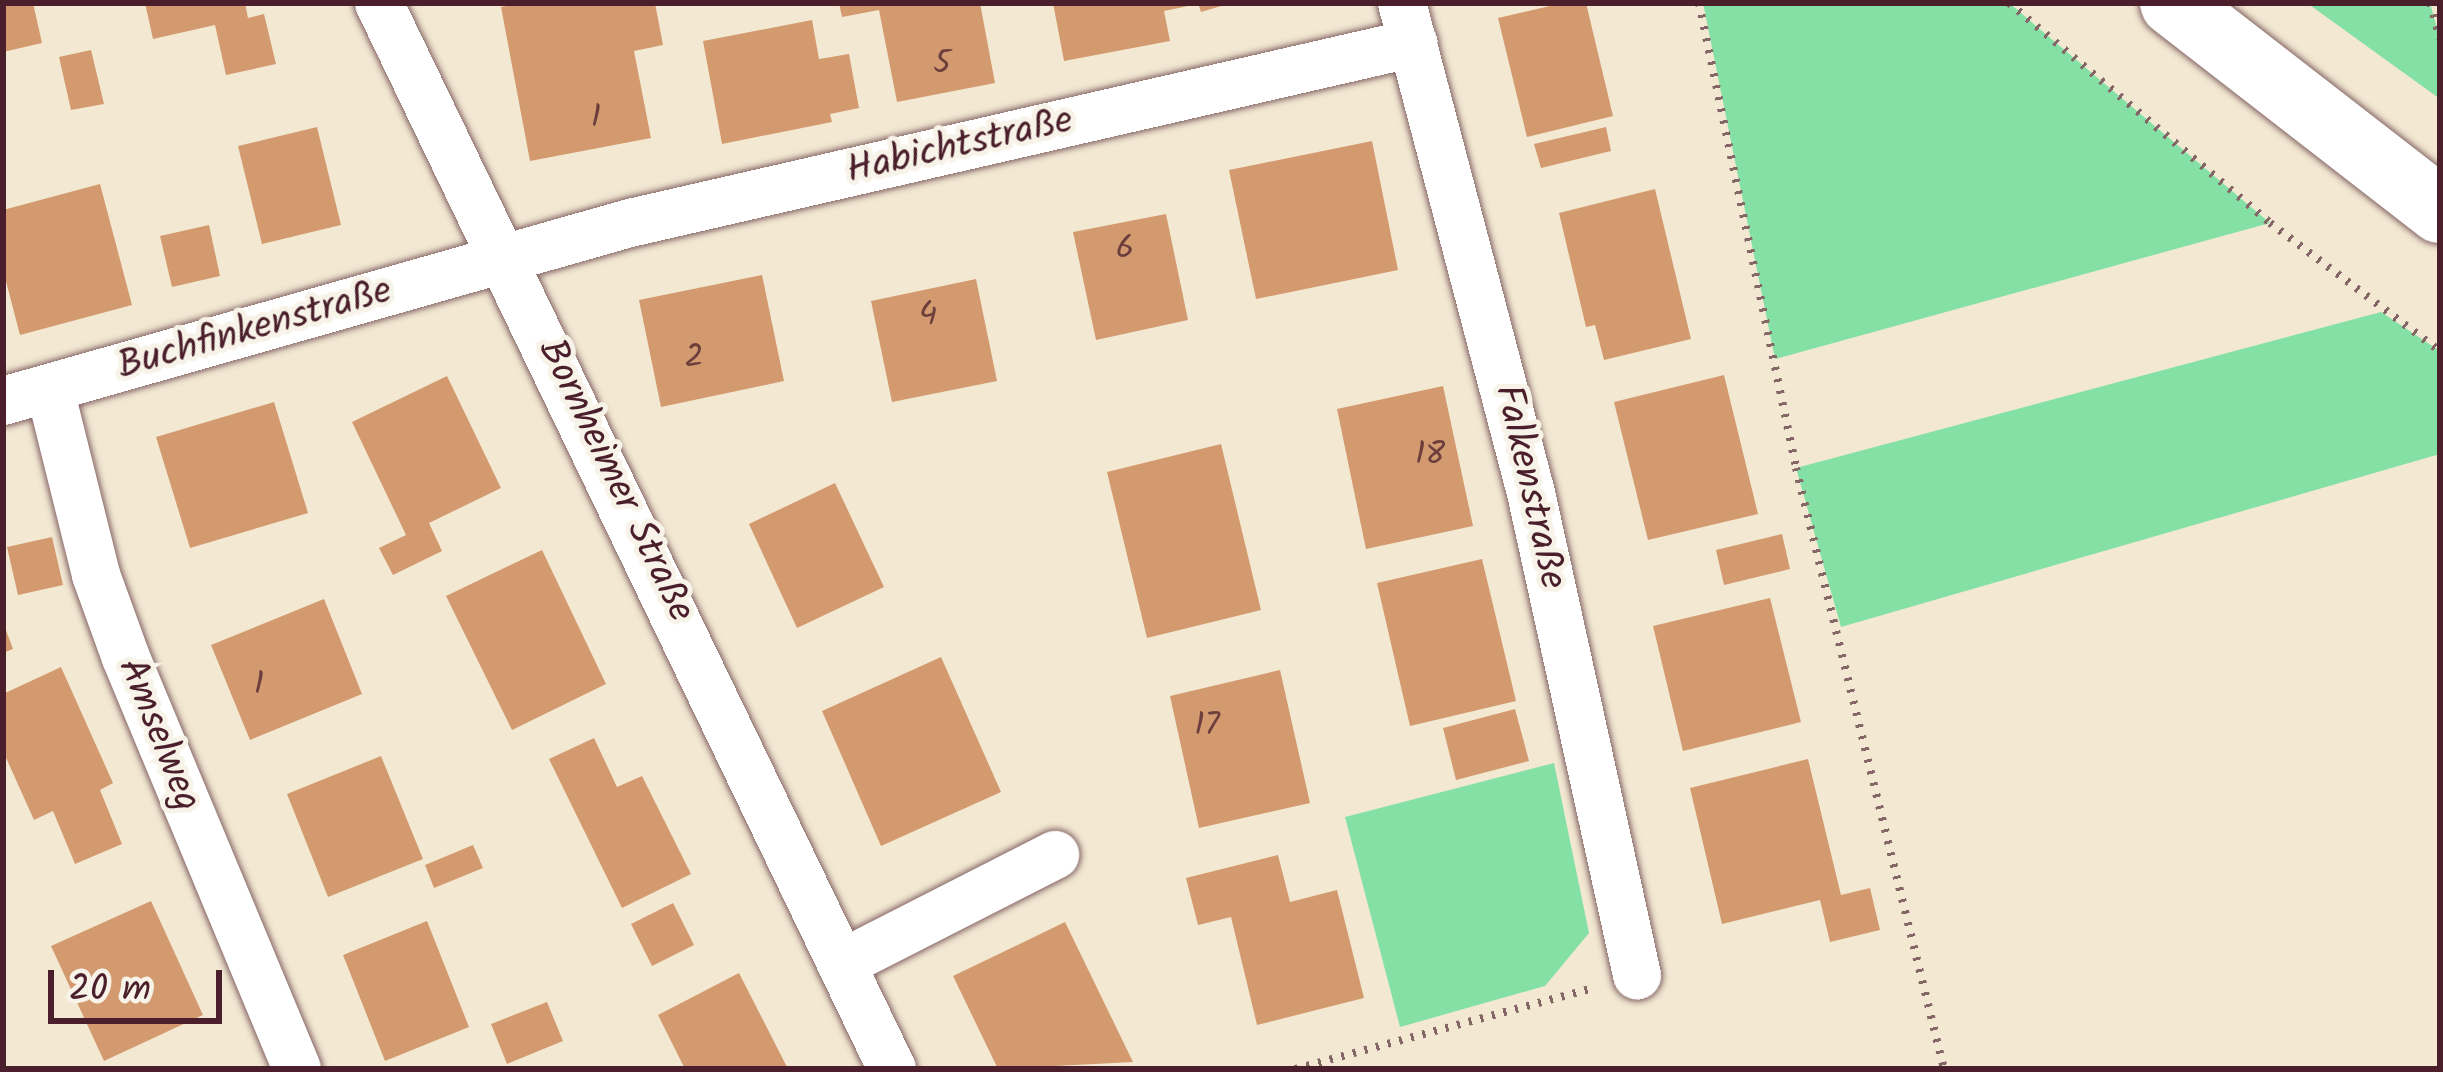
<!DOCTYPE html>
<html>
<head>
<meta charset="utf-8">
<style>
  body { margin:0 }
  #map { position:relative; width:2443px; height:1072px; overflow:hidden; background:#f3e9d3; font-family:Kalam,sans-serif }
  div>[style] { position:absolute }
  .green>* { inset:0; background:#85e0a6 }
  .building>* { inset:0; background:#d39a6f }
  .path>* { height:8px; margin-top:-4px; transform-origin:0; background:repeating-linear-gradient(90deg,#856666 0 3px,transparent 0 12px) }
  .roads { filter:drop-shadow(0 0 3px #856666) drop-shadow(0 0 3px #856666) }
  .street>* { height:48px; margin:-24px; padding:0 24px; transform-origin:24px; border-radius:24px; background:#fff }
  .secondary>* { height:66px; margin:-33px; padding:0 33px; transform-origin:33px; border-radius:33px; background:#fff }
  span { translate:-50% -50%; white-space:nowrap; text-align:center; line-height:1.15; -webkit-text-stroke:10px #f7f3e8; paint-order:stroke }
  .number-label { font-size:33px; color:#6c3e3c }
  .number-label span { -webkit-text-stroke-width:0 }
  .street-label { font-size:39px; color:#4a1f2b }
  .frame { position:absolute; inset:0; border:6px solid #4a1f2b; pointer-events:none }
  .scale { position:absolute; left:48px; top:970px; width:174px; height:54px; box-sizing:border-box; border:6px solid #4a1f2b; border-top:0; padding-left:15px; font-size:36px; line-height:42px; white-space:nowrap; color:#4a1f2b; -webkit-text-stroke:9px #f7f3e8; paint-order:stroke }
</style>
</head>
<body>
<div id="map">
  <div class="green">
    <i style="clip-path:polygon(1703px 3px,2009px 3px,2270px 223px,1775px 359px)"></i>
    <i style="clip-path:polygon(2307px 3px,2430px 3px,2440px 39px,2440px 99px)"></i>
    <i style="clip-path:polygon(2381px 312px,2440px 351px,2440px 454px,1841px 627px,1796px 468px)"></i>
    <i style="clip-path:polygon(1554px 763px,1589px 933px,1545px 986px,1400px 1027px,1345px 817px)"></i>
  </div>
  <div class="building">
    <i style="clip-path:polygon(3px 3px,33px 3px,42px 43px,3px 52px)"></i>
    <i style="clip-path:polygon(145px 3px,245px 3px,248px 18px,264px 14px,276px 64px,226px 75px,215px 25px,153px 39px)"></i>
    <i style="clip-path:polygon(522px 3px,655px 3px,663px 45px,634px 51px,651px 138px,530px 161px,501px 7px)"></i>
    <i style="clip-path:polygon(839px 3px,980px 3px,995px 83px,897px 102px,879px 10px,842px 17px)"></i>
    <i style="clip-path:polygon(1053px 3px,1192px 3px,1193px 5px,1164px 11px,1170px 41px,1064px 61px)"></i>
    <i style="clip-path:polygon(1198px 3px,1228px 3px,1228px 4px,1201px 12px)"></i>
    <i style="clip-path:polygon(1563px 3px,1586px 3px,1613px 116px,1527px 137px,1498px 18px)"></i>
    <i style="clip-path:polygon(812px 20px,819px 59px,849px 54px,859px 108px,830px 114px,832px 122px,722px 144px,703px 41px)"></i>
    <i style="clip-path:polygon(91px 50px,104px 104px,71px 110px,59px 57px)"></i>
    <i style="clip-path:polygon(317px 127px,341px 225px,262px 244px,238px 146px)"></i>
    <i style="clip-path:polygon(1606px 127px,1611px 151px,1541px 168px,1534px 144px)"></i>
    <i style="clip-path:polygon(1372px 141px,1398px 270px,1256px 299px,1229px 170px)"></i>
    <i style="clip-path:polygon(100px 184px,132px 305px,20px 335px,3px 270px,3px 210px)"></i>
    <i style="clip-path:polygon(1655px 189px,1691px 339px,1604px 360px,1595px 325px,1586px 327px,1559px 213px)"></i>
    <i style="clip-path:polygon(1166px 214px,1188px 320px,1096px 340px,1073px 232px)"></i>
    <i style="clip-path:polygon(209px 225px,220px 276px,172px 287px,160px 236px)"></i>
    <i style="clip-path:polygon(762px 275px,784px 381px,661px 407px,639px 300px)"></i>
    <i style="clip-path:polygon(976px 279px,997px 381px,892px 402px,871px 301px)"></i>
    <i style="clip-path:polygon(1724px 375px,1758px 514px,1648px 540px,1614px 402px)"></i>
    <i style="clip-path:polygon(447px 376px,501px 488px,429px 523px,442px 551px,393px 575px,379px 548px,406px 535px,352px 422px)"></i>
    <i style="clip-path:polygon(1443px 386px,1473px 526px,1366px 549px,1337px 409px)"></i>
    <i style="clip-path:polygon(274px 402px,308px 513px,190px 548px,156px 437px)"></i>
    <i style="clip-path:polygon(1221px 444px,1261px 610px,1147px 638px,1107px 472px)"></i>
    <i style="clip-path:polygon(835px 483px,884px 587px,797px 628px,749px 524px)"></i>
    <i style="clip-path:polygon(1782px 534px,1790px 569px,1724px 585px,1716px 550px)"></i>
    <i style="clip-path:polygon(52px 537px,63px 585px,18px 595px,7px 547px)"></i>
    <i style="clip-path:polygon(542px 550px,606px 684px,512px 730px,446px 596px)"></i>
    <i style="clip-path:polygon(1482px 559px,1516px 701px,1410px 726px,1377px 583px)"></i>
    <i style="clip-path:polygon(1770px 598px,1801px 722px,1683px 751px,1653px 626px)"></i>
    <i style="clip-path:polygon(324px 599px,362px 694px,250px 740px,211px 645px)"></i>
    <i style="clip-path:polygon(3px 622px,13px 649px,3px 653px)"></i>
    <i style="clip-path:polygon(941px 657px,1001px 792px,881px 846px,822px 711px)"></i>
    <i style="clip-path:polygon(61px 667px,113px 783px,100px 790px,122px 844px,75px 864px,53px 811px,34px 820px,3px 751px,3px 694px)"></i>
    <i style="clip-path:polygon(1280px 670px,1310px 803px,1199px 828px,1170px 696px)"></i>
    <i style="clip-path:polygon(1515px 709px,1529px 761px,1456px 780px,1443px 728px)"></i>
    <i style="clip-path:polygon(594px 738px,617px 787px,642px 776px,691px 874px,622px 908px,549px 759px)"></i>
    <i style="clip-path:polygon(381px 756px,423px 859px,328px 897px,287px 794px)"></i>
    <i style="clip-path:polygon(1808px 759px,1841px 895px,1870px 888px,1880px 930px,1830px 942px,1820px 900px,1722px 924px,1690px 788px)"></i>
    <i style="clip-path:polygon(473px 845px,483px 868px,434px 888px,425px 865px)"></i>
    <i style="clip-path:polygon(1278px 855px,1290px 902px,1337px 890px,1364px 998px,1257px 1025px,1231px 917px,1198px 925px,1186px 878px)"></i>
    <i style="clip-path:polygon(151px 901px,203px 1015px,104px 1061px,51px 946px)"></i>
    <i style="clip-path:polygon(673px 903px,694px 945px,652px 966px,631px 924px)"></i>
    <i style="clip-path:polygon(427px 921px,469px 1027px,385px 1061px,343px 955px)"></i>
    <i style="clip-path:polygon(1065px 922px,1133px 1062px,998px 1069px,953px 976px)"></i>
    <i style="clip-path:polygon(739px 973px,788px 1069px,685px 1069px,658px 1015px)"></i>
    <i style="clip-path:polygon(547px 1002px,563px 1041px,507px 1064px,491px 1024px)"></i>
  </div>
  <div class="path">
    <i style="left:1699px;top:3px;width:475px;rotate:78.2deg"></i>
    <i style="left:1796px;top:468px;width:619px;rotate:76.17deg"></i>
    <i style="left:2009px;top:3px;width:341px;rotate:40.1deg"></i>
    <i style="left:2270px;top:223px;width:213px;rotate:37deg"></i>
    <i style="left:2430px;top:3px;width:37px;rotate:74deg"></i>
    <i style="left:1295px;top:1069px;width:306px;rotate:-15.2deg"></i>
  </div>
  <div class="roads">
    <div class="street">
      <i style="left:379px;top:3px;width:1183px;rotate:64.3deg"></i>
      <i style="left:1402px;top:3px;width:507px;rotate:75.25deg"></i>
      <i style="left:1531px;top:493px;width:494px;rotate:77.6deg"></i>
      <i style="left:50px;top:390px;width:191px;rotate:76deg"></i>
      <i style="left:96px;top:575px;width:88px;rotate:70.1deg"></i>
      <i style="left:126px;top:658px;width:445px;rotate:67.4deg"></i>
      <i style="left:3px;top:401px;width:652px;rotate:-15.85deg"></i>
      <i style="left:630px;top:223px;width:804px;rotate:-12.93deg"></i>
      <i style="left:845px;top:962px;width:236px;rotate:-27deg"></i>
    </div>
    <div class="secondary">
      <i style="left:2173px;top:3px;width:338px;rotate:37.8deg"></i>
    </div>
  </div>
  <div class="number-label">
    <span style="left:942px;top:65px">5</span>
    <span style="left:596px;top:119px">1</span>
    <span style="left:1125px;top:250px">6</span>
    <span style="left:928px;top:316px">4</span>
    <span style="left:694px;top:359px">2</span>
    <span style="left:1430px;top:456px">18</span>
    <span style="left:259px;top:686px">1</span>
    <span style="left:1207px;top:727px">17</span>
  </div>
  <div class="street-label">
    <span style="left:960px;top:147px;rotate:-13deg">Habichtstraße</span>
    <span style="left:255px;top:330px;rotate:-16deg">Buchfinkenstraße</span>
    <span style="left:615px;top:481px;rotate:64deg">Bornheimer Straße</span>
    <span style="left:1529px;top:487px;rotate:77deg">Falkenstraße</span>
    <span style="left:158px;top:735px;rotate:68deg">Amselweg</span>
  </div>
  <div class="frame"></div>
  <div class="scale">20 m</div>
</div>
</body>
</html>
